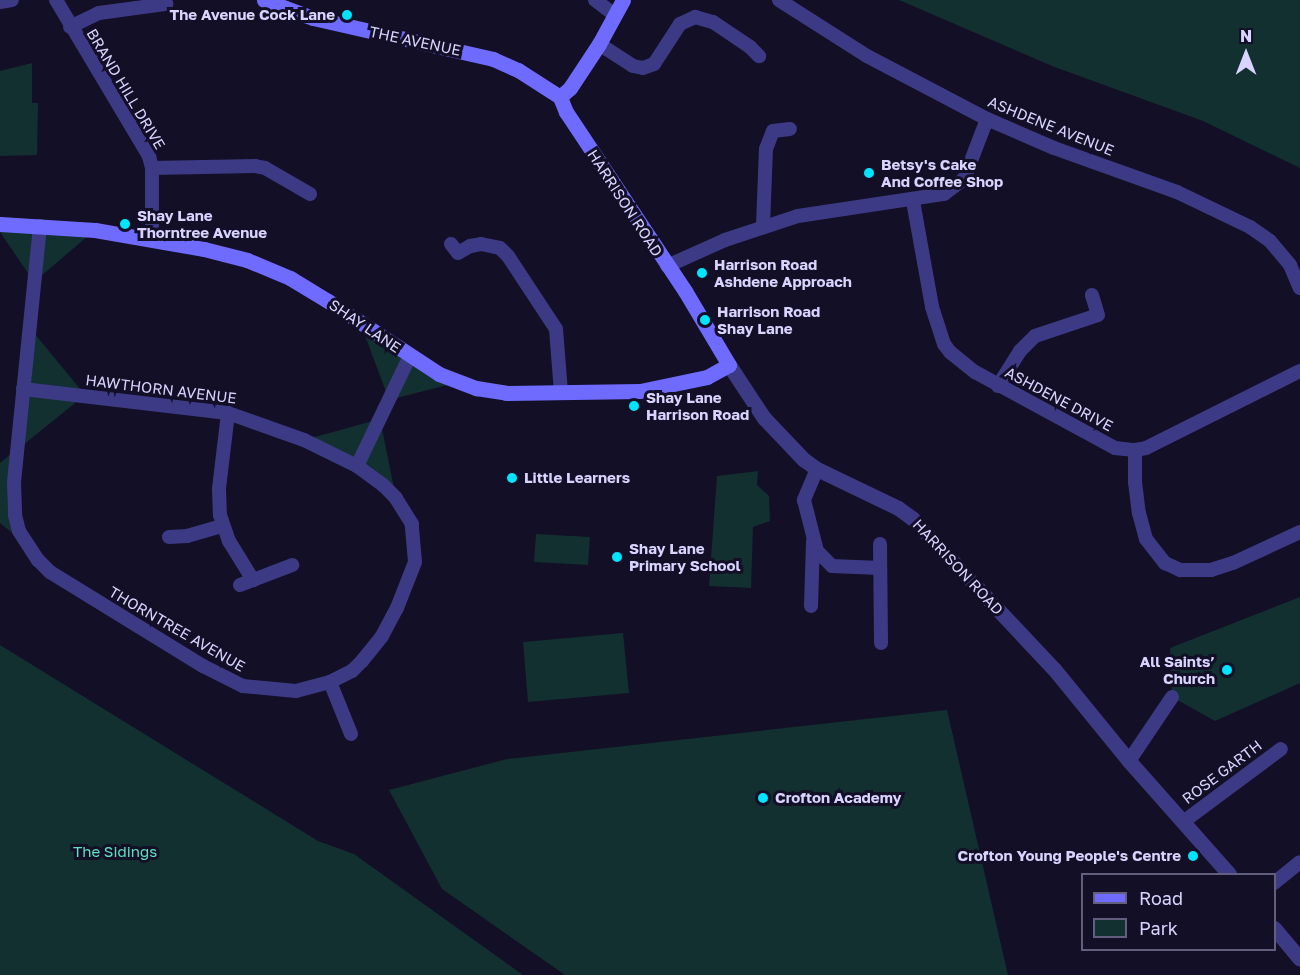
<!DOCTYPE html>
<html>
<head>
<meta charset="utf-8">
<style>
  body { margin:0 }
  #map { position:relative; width:1300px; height:975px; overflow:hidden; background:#130f26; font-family:"Golos Text",sans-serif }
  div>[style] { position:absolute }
  .green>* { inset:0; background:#12302f }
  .minor>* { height:14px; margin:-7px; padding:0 7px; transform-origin:7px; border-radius:7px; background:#3d3a85 }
  .tertiary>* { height:15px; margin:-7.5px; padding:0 7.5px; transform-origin:7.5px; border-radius:7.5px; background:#3d3a85 }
  .secondary>* { height:15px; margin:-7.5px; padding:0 7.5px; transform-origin:7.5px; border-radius:7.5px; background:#6f6bff }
  .dots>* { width:16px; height:16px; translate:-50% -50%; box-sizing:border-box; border:3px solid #130f26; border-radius:50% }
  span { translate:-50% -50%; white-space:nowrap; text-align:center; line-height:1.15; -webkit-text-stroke:6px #130f26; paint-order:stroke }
  .poi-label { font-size:15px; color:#d9d4ff; font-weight:700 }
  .right { translate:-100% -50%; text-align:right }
  .left { translate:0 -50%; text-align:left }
  .street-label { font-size:15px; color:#d9d4ff }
  .park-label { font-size:15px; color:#5fe0c0 }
  .legend { position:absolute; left:1081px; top:873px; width:195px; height:78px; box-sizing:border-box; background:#130f26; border:2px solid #625e7d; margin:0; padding:8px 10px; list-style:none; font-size:18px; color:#d9d4ff }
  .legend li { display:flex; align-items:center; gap:12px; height:30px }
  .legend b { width:30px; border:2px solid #625e7d }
  .north { position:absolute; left:1216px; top:24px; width:60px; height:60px; -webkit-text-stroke:4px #130f26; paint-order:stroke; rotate:0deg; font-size:16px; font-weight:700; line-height:24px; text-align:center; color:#d9d4ff }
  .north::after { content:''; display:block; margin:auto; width:21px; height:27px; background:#d9d4ff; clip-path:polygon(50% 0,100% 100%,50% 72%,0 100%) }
</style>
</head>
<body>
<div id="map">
  <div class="green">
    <i style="clip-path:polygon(899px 0,1300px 0,1300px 168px,1203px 121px,1052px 66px)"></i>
    <i style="clip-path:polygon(32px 63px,32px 103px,38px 103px,37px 155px,0 156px,0 71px)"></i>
    <i style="clip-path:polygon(0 224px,95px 230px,34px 282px,0 232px)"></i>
    <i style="clip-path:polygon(360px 322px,459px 382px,389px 400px)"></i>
    <i style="clip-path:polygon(30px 328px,85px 395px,17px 450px,14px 482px,27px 545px,0 523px,0 463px,17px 449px)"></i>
    <i style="clip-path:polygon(380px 419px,396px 498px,304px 440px)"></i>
    <i style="clip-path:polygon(758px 471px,757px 485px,769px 496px,770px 521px,753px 527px,751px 588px,709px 586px,717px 476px)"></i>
    <i style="clip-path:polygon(536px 534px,590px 537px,588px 565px,534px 562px)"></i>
    <i style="clip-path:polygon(1300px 597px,1300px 683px,1215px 721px,1172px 697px,1170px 648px)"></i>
    <i style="clip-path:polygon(623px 633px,629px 693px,528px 702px,523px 642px)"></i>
    <i style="clip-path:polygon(0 645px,318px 841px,354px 854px,523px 975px,0 975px)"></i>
    <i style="clip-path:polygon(947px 710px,1008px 975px,565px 975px,442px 889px,389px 790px,507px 759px)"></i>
  </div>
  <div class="minor">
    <i style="left:56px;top:0;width:182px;rotate:59.2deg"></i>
    <i style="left:149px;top:156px;width:12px;rotate:76deg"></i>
    <i style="left:152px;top:168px;width:71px;rotate:90deg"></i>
    <i style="left:595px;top:0;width:25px;rotate:37deg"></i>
    <i style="left:779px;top:0;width:104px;rotate:32.5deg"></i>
    <i style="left:867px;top:56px;width:136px;rotate:27.7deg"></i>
    <i style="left:987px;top:119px;width:73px;rotate:23.4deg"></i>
    <i style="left:1054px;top:148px;width:131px;rotate:19.7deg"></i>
    <i style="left:1177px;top:192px;width:81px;rotate:25.6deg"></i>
    <i style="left:1250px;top:227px;width:24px;rotate:35deg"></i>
    <i style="left:1270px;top:241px;width:31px;rotate:50deg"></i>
    <i style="left:1290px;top:265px;width:25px;rotate:67deg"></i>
    <i style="left:0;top:2px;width:12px;rotate:-9deg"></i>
    <i style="left:70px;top:27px;width:32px;rotate:-26deg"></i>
    <i style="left:99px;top:13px;width:68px;rotate:-7.7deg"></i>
    <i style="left:599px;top:44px;width:40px;rotate:32.9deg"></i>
    <i style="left:633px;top:66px;width:10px;rotate:11deg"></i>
    <i style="left:643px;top:68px;width:12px;rotate:-20deg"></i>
    <i style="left:654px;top:64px;width:48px;rotate:-57deg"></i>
    <i style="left:680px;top:24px;width:17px;rotate:-25deg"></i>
    <i style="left:695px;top:17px;width:19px;rotate:16deg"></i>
    <i style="left:713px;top:22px;width:45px;rotate:34deg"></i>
    <i style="left:750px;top:47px;width:13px;rotate:45deg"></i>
    <i style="left:152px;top:168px;width:103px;rotate:-1.1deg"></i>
    <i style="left:255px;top:166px;width:10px;rotate:11deg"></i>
    <i style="left:265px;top:168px;width:52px;rotate:30deg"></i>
    <i style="left:913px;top:201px;width:108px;rotate:79.8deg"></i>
    <i style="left:932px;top:307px;width:39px;rotate:72deg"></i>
    <i style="left:944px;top:344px;width:10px;rotate:53deg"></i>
    <i style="left:950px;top:352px;width:32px;rotate:39deg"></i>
    <i style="left:975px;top:372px;width:159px;rotate:28.5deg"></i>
    <i style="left:1115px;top:448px;width:20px;rotate:6deg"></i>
    <i style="left:1135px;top:450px;width:11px;rotate:-10deg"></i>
    <i style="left:1146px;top:448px;width:172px;rotate:-26.6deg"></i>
    <i style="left:40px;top:226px;width:257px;rotate:95.8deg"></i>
    <i style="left:14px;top:482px;width:33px;rotate:88deg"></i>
    <i style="left:15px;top:515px;width:16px;rotate:76deg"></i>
    <i style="left:19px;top:531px;width:35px;rotate:57deg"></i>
    <i style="left:38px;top:560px;width:17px;rotate:45deg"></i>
    <i style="left:50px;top:572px;width:180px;rotate:31.6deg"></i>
    <i style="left:203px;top:666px;width:45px;rotate:26.6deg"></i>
    <i style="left:243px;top:686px;width:53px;rotate:5.4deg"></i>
    <i style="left:296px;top:691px;width:35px;rotate:-15deg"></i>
    <i style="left:330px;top:682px;width:25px;rotate:-27deg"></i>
    <i style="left:352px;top:671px;width:14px;rotate:-45deg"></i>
    <i style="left:362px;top:661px;width:32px;rotate:-51deg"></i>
    <i style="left:382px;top:636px;width:32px;rotate:-62deg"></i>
    <i style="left:397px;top:608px;width:49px;rotate:-68.6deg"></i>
    <i style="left:415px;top:562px;width:38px;rotate:-95deg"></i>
    <i style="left:412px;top:524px;width:31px;rotate:-122deg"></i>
    <i style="left:396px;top:498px;width:18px;rotate:-135deg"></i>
    <i style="left:383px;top:485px;width:32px;rotate:-144deg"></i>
    <i style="left:357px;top:466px;width:122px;rotate:-64.3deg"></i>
    <i style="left:763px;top:226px;width:77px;rotate:-87.8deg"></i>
    <i style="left:766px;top:149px;width:19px;rotate:-69deg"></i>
    <i style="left:773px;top:131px;width:17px;rotate:-7deg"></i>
    <i style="left:451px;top:244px;width:11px;rotate:52deg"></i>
    <i style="left:458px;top:253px;width:14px;rotate:-30deg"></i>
    <i style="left:470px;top:246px;width:11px;rotate:-10deg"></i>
    <i style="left:481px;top:244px;width:19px;rotate:12deg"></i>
    <i style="left:500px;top:248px;width:11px;rotate:45deg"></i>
    <i style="left:508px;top:256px;width:87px;rotate:56.7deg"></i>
    <i style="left:556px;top:329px;width:63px;rotate:85.5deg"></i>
    <i style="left:667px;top:266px;width:64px;rotate:-24.1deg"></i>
    <i style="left:725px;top:240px;width:77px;rotate:-18.2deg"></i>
    <i style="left:798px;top:216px;width:148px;rotate:-8.6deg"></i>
    <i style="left:944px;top:194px;width:25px;rotate:-37deg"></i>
    <i style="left:964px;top:179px;width:64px;rotate:-69deg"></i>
    <i style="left:998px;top:386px;width:41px;rotate:-57.8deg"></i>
    <i style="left:1020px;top:351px;width:21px;rotate:-45deg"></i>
    <i style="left:1035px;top:336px;width:66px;rotate:-18.4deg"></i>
    <i style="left:1098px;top:315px;width:21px;rotate:-107deg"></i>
    <i style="left:23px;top:389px;width:206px;rotate:6.7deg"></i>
    <i style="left:228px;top:413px;width:81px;rotate:19.6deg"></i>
    <i style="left:304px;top:440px;width:59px;rotate:26.1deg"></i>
    <i style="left:228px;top:413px;width:77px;rotate:96.8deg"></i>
    <i style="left:219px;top:489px;width:26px;rotate:88deg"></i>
    <i style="left:220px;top:515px;width:28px;rotate:71deg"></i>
    <i style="left:229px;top:541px;width:46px;rotate:58.4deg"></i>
    <i style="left:1135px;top:450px;width:32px;rotate:90deg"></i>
    <i style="left:1135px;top:482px;width:31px;rotate:83deg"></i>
    <i style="left:1139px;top:513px;width:27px;rotate:75deg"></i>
    <i style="left:1146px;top:539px;width:31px;rotate:52deg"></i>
    <i style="left:1165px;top:563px;width:17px;rotate:25deg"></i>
    <i style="left:1180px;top:570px;width:31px"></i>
    <i style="left:1211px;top:570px;width:23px;rotate:-18deg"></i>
    <i style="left:1233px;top:563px;width:74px;rotate:-24.8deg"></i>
    <i style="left:817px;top:469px;width:34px;rotate:113deg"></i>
    <i style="left:804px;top:500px;width:53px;rotate:75.7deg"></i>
    <i style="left:817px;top:551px;width:21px;rotate:45deg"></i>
    <i style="left:832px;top:566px;width:48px;rotate:2.4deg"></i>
    <i style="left:169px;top:537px;width:18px;rotate:-3deg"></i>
    <i style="left:187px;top:536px;width:37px;rotate:-16deg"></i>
    <i style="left:880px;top:544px;width:99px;rotate:89.4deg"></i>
    <i style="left:240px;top:585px;width:56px;rotate:-21deg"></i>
    <i style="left:811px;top:606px;width:65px;rotate:-88.2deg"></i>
    <i style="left:330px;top:682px;width:56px;rotate:68deg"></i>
    <i style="left:1129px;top:761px;width:77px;rotate:-56.1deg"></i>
    <i style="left:1183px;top:822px;width:122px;rotate:-36.7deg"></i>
    <i style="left:1274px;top:883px;width:33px;rotate:-39deg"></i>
  </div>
  <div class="tertiary">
    <i style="left:729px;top:365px;width:64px;rotate:56.6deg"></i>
    <i style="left:764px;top:418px;width:57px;rotate:46.4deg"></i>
    <i style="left:803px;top:459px;width:17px;rotate:36deg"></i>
    <i style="left:817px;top:469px;width:90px;rotate:25.7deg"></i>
    <i style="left:898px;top:508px;width:17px;rotate:36deg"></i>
    <i style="left:912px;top:518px;width:207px;rotate:46.8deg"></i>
    <i style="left:1054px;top:669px;width:119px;rotate:50.8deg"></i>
    <i style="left:1129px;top:761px;width:151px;rotate:48.5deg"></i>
    <i style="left:1274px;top:928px;width:40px;rotate:50deg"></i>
  </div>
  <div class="secondary">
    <i style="left:264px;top:0;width:52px;rotate:20.2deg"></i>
    <i style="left:313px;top:18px;width:185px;rotate:12.8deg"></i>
    <i style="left:493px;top:59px;width:27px;rotate:24deg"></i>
    <i style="left:518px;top:70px;width:50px;rotate:32.7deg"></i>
    <i style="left:560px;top:97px;width:13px;rotate:-42deg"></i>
    <i style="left:570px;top:88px;width:53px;rotate:-56.6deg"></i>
    <i style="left:599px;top:44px;width:50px;rotate:-61.4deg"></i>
    <i style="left:0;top:224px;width:95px;rotate:3.6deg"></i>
    <i style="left:95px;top:230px;width:111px;rotate:9.9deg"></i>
    <i style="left:204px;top:249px;width:44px;rotate:14.3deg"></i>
    <i style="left:247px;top:260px;width:47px;rotate:22.7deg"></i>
    <i style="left:290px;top:278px;width:44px;rotate:31.2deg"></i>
    <i style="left:328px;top:301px;width:133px;rotate:33.3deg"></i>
    <i style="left:439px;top:374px;width:40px;rotate:21deg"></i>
    <i style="left:476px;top:388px;width:30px;rotate:9deg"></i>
    <i style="left:506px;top:393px;width:134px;rotate:-0.9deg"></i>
    <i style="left:640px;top:391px;width:68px;rotate:-11.8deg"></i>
    <i style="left:707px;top:377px;width:25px;rotate:-29deg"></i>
    <i style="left:729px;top:365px;width:86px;rotate:-120.7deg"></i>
    <i style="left:685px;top:291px;width:215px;rotate:-123.6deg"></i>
    <i style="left:566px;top:112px;width:16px;rotate:-112deg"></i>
  </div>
  <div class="dots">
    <i style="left:347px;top:15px;background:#00e5ff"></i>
    <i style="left:869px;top:173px;background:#00e5ff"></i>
    <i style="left:125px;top:224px;background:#00e5ff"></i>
    <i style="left:702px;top:273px;background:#00e5ff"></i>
    <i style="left:705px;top:320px;background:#00e5ff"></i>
    <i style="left:634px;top:406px;background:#00e5ff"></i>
    <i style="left:512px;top:478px;background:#00e5ff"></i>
    <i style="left:617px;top:557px;background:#00e5ff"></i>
    <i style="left:1227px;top:670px;background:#00e5ff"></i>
    <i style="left:763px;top:798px;background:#00e5ff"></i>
    <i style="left:1193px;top:856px;background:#00e5ff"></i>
  </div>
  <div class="poi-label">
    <span class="right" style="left:335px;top:15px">The Avenue Cock Lane</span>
    <span class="left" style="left:881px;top:173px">Betsy's Cake<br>And Coffee Shop</span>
    <span class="left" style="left:137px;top:224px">Shay Lane<br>Thorntree Avenue</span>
    <span class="left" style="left:714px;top:273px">Harrison Road<br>Ashdene Approach</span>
    <span class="left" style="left:717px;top:320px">Harrison Road<br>Shay Lane</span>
    <span class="left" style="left:646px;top:406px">Shay Lane<br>Harrison Road</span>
    <span class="left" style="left:524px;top:478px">Little Learners</span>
    <span class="left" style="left:629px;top:557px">Shay Lane<br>Primary School</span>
    <span class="right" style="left:1215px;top:670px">All Saints’<br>Church</span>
    <span class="left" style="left:775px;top:798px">Crofton Academy</span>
    <span class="right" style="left:1181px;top:856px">Crofton Young People's Centre</span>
  </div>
  <div class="street-label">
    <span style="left:415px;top:41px;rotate:12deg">THE AVENUE</span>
    <span style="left:126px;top:89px;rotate:59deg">BRAND HILL DRIVE</span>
    <span style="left:1051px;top:126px;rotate:22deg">ASHDENE AVENUE</span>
    <span style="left:625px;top:203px;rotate:57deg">HARRISON ROAD</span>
    <span style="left:365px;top:326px;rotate:34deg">SHAY LANE</span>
    <span style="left:161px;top:389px;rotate:7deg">HAWTHORN AVENUE</span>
    <span style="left:1059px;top:399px;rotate:28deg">ASHDENE DRIVE</span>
    <span style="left:958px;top:567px;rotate:47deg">HARRISON ROAD</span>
    <span style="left:177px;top:629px;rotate:30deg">THORNTREE AVENUE</span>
    <span style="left:1222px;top:772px;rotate:-37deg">ROSE GARTH</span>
  </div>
  <div class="park-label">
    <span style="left:115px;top:852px">The Sidings</span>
  </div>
  <ul class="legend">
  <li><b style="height:8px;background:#6f6bff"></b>Road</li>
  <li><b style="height:16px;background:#12302f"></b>Park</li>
  </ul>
  <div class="north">N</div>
</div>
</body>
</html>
